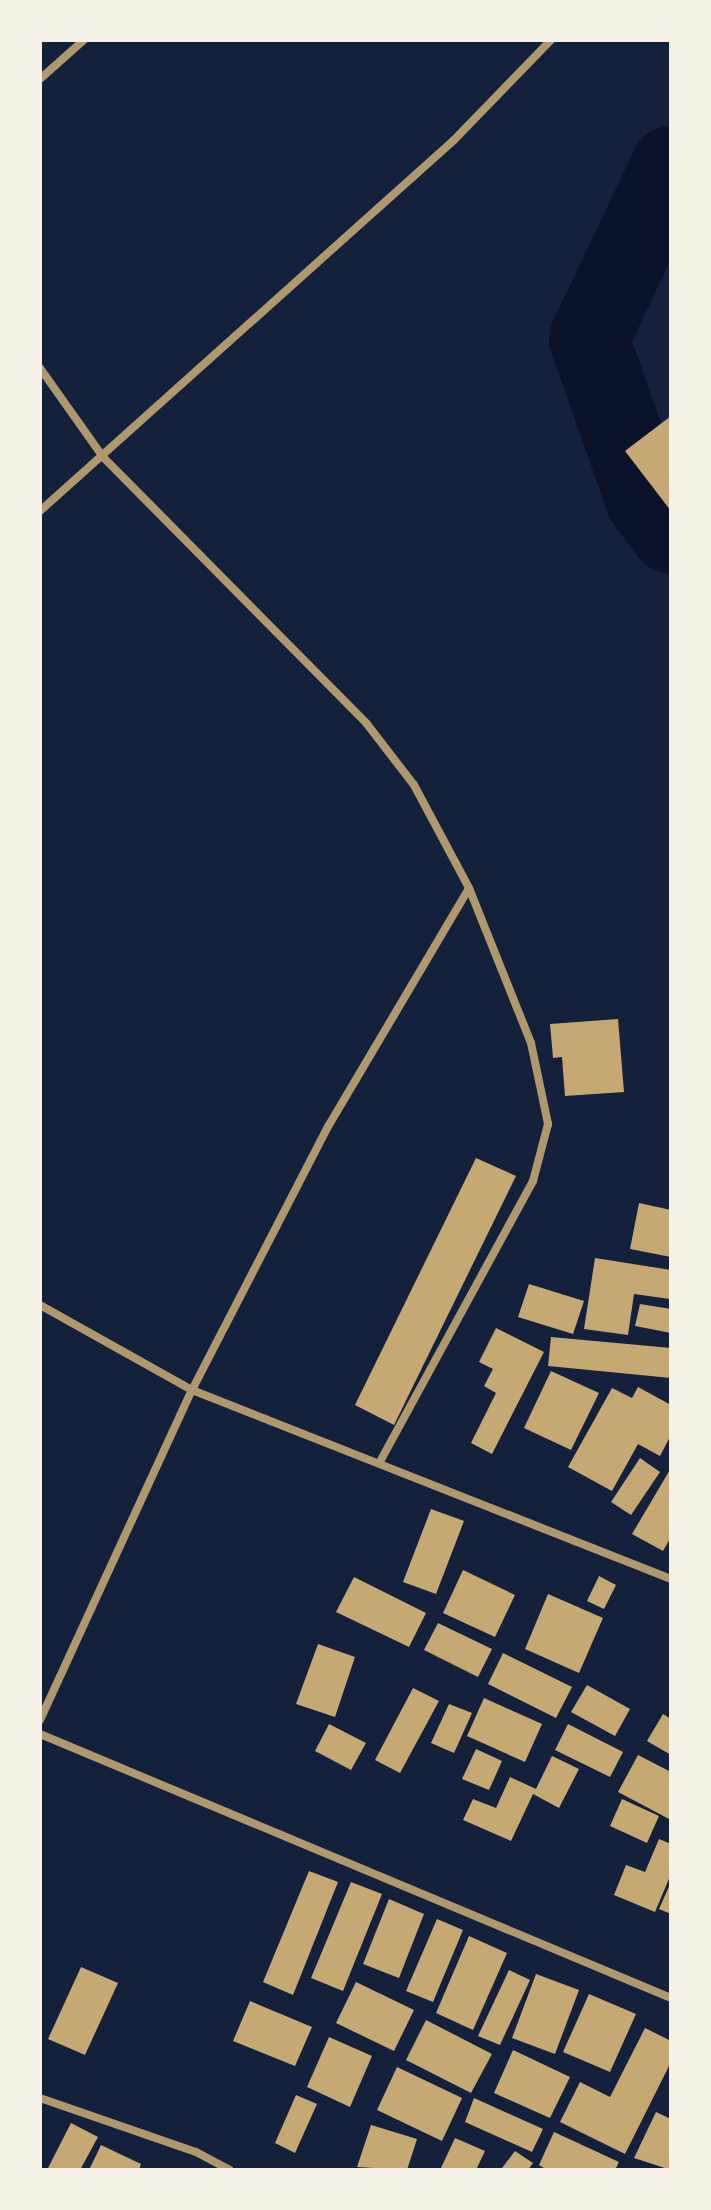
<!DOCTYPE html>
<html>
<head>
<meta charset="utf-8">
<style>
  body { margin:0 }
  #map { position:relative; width:711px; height:2210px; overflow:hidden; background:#14213d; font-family:"Public Sans",sans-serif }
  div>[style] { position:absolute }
  .river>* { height:80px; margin:-40px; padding:0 40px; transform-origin:40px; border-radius:40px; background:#0b132b }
  .building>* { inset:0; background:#c6a872 }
  .minor>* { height:8px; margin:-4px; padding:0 4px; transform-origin:4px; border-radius:4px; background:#b1986c }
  span { translate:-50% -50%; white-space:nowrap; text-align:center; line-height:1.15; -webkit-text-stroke:7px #f6f1e7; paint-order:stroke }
  .frame { position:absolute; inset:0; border:42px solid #f6f1e7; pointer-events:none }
</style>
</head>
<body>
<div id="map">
  <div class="river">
    <i style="left:671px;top:166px;width:191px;rotate:115.4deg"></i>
    <i style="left:589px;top:339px;width:172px;rotate:70.6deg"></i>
    <i style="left:646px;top:501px;width:41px;rotate:52.9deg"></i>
  </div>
  <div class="building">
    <i style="clip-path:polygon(671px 416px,671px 511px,625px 451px)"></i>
    <i style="clip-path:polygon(618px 1019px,624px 1092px,565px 1096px,562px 1057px,553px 1058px,550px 1024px)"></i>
    <i style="clip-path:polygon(476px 1158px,516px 1176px,394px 1425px,355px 1405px)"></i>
    <i style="clip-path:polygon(639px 1203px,671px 1210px,671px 1257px,630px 1249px)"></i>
    <i style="clip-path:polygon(595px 1258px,671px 1270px,670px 1299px,634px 1294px,628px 1335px,584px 1329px)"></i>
    <i style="clip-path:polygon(529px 1284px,584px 1301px,573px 1334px,518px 1317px)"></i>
    <i style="clip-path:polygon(640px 1304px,671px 1309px,671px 1333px,635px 1326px)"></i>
    <i style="clip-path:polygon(496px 1328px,544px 1352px,492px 1454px,471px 1443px,496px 1393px,484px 1386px,493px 1369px,479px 1362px)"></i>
    <i style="clip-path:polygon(551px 1337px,671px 1348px,671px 1378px,548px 1366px)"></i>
    <i style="clip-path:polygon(551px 1371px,599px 1393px,571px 1450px,524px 1428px)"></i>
    <i style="clip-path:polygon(638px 1387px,671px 1405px,671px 1435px,660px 1456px,638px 1444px,612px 1491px,568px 1467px,612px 1388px,632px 1398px)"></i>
    <i style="clip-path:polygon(640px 1458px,660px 1472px,631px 1515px,611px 1502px)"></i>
    <i style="clip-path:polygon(671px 1468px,671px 1537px,663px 1551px,632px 1534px)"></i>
    <i style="clip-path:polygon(431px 1509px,464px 1521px,436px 1594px,403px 1582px)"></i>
    <i style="clip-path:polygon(463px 1570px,515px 1595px,495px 1637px,443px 1613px)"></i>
    <i style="clip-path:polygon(599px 1576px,616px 1585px,604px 1609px,587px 1601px)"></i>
    <i style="clip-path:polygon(354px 1577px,426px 1613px,409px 1647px,336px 1612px)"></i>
    <i style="clip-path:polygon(548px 1594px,603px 1618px,579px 1673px,525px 1649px)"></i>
    <i style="clip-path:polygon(438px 1623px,492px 1649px,478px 1677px,424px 1650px)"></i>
    <i style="clip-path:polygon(318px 1644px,355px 1657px,335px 1717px,296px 1704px)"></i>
    <i style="clip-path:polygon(503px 1653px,572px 1687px,556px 1718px,488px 1684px)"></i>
    <i style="clip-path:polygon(587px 1685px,630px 1709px,615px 1736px,571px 1712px)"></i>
    <i style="clip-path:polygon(413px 1688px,439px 1701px,400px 1773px,375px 1760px)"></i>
    <i style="clip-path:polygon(484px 1698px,542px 1724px,525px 1762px,467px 1736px)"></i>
    <i style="clip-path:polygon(449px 1704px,472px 1713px,454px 1753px,431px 1743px)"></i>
    <i style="clip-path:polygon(663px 1714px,671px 1719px,671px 1755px,647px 1741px)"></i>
    <i style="clip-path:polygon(329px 1724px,366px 1743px,351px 1770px,315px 1751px)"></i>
    <i style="clip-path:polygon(568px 1724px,623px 1752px,610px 1777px,555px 1750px)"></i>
    <i style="clip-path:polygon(476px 1749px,502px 1761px,489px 1790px,462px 1779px)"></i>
    <i style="clip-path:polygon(638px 1755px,671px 1772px,671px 1820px,618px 1792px)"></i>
    <i style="clip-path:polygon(552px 1756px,579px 1769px,559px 1808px,533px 1794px,511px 1841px,463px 1820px,473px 1799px,496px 1808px,510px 1777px,536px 1789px)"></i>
    <i style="clip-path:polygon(622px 1799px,659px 1816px,647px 1843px,610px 1826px)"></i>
    <i style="clip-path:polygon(659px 1839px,671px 1844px,671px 1874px,655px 1912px,614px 1895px,626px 1865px,645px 1872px)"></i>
    <i style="clip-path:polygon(309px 1871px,338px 1882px,293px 1995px,263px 1982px)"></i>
    <i style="clip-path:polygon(351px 1882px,382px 1894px,343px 1991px,311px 1978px)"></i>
    <i style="clip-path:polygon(671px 1882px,671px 1914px,659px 1909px)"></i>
    <i style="clip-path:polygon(389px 1899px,424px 1914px,399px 1978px,363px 1964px)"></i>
    <i style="clip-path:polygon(437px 1919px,463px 1930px,433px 2002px,406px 1991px)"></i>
    <i style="clip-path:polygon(469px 1936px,507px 1953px,473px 2030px,436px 2013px)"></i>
    <i style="clip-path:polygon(81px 1967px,118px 1983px,85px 2055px,48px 2039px)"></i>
    <i style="clip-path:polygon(509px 1970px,530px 1980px,500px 2045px,478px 2036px)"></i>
    <i style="clip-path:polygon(536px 1974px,579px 1990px,555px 2054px,512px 2038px)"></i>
    <i style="clip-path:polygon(356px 1982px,414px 2010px,394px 2051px,336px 2023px)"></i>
    <i style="clip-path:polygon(589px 1994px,636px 2014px,610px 2072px,563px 2052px)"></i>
    <i style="clip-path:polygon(250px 2001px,312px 2027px,295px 2066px,233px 2041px)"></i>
    <i style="clip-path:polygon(426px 2020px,492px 2054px,471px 2093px,406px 2060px)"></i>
    <i style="clip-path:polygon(645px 2028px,671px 2041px,671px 2062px,625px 2154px,560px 2122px,580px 2082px,610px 2097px)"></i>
    <i style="clip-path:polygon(329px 2037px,372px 2056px,350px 2107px,307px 2087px)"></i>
    <i style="clip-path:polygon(513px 2050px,570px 2077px,550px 2118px,494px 2093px)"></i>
    <i style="clip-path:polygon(397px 2067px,462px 2098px,442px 2141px,377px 2110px)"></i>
    <i style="clip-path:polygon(296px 2095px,317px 2104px,295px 2153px,275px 2143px)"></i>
    <i style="clip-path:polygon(474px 2098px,543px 2129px,532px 2152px,465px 2122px)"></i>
    <i style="clip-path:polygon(656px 2112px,671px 2119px,671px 2170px,634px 2158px)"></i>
    <i style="clip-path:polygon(71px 2123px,98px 2137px,80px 2170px,47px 2170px)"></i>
    <i style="clip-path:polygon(371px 2125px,417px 2139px,407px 2170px,357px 2167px)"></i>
    <i style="clip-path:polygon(554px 2132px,619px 2162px,615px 2170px,547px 2170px,539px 2165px)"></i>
    <i style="clip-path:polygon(455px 2138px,485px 2151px,476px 2170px,440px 2170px)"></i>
    <i style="clip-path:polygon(101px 2145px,141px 2164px,139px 2170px,89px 2170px)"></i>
    <i style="clip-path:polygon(515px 2151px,533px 2163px,528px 2170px,502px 2168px)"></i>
  </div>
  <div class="minor">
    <i style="left:40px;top:79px;width:59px;rotate:-41.6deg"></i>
    <i style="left:40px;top:368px;width:109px;rotate:54.7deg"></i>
    <i style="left:103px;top:457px;width:375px;rotate:45.3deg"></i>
    <i style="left:367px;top:724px;width:77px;rotate:52.4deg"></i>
    <i style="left:414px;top:785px;width:117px;rotate:61.9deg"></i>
    <i style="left:469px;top:888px;width:167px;rotate:68.2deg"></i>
    <i style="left:531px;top:1043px;width:83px;rotate:78.1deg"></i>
    <i style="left:548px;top:1124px;width:59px;rotate:104.7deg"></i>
    <i style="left:533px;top:1181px;width:321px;rotate:118.6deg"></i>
    <i style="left:40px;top:511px;width:556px;rotate:-41.86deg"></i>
    <i style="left:454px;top:140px;width:139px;rotate:-45.9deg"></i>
    <i style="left:40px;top:1305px;width:174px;rotate:29.2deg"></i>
    <i style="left:192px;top:1390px;width:515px;rotate:21.53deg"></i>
    <i style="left:40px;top:1720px;width:363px;rotate:-65.3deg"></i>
    <i style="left:192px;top:1390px;width:298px;rotate:-62.7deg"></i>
    <i style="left:329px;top:1125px;width:275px;rotate:-59.4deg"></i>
    <i style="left:40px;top:1734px;width:684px;rotate:22.7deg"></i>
    <i style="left:40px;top:2098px;width:165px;rotate:19.1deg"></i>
    <i style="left:196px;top:2152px;width:38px;rotate:28deg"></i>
  </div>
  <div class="frame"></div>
</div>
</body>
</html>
